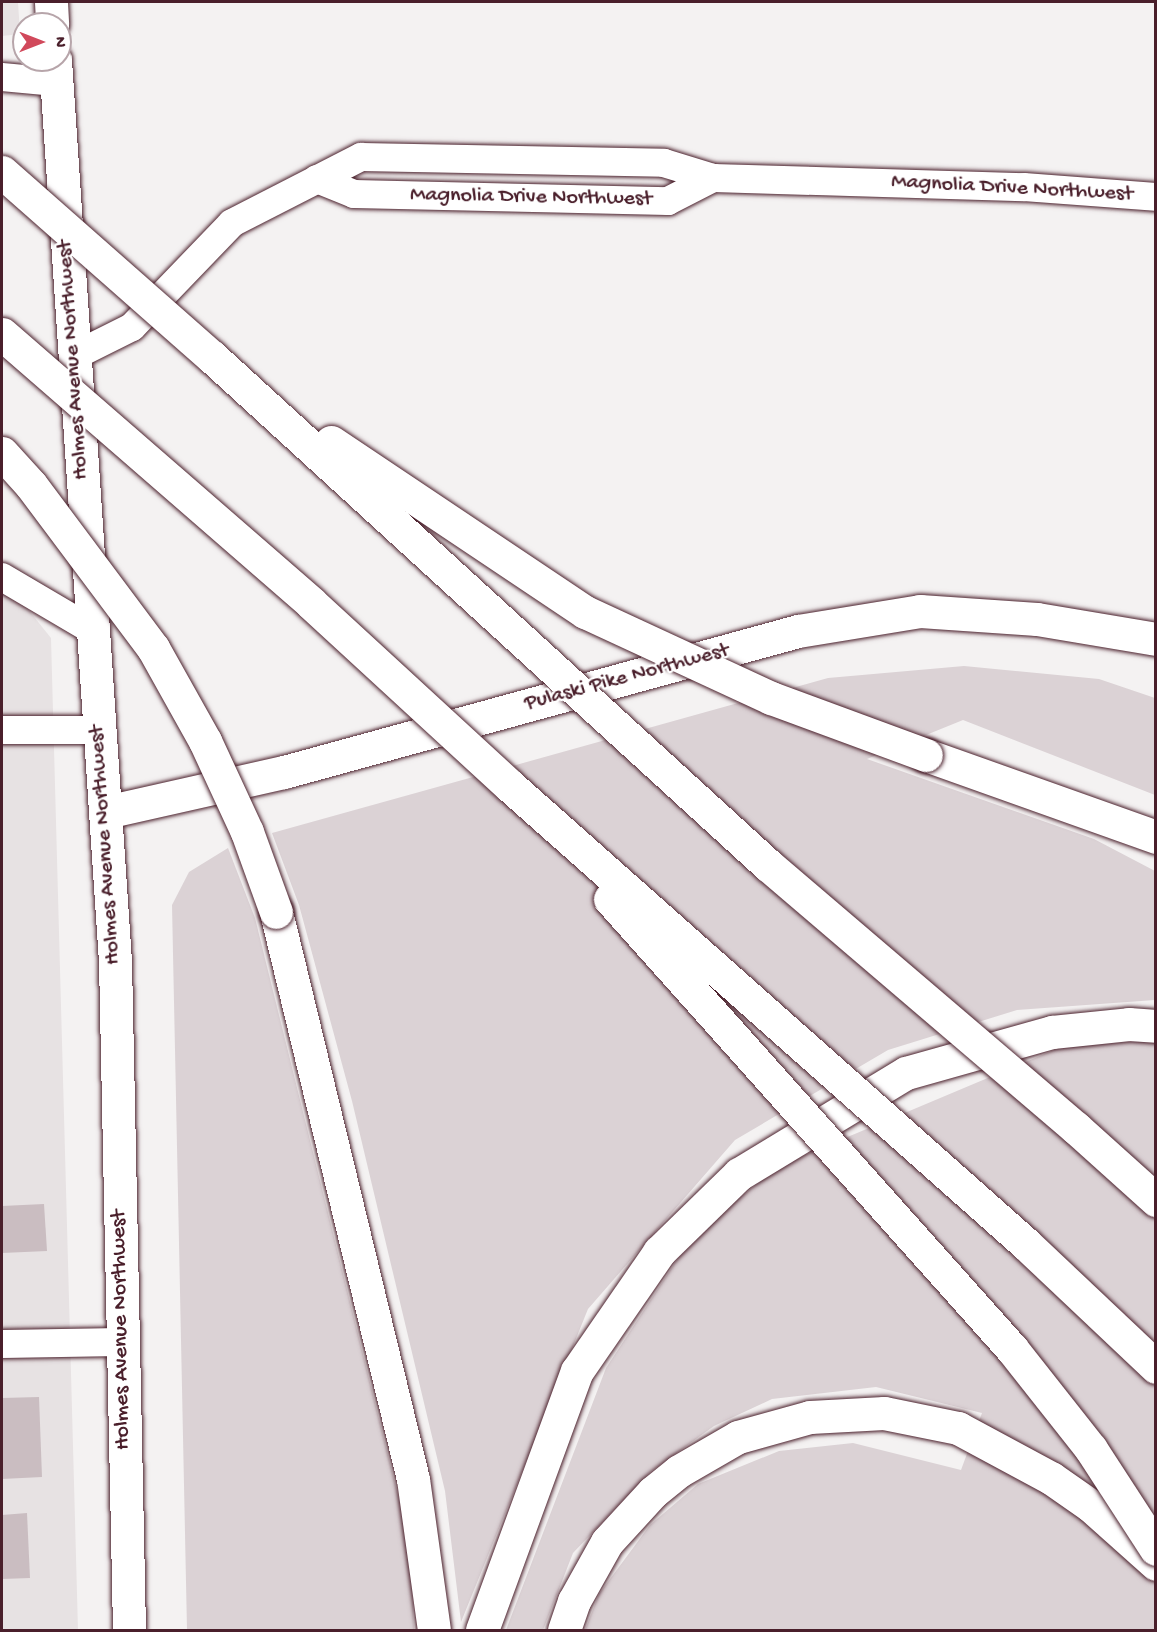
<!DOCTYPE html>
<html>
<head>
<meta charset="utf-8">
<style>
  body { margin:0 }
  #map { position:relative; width:1157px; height:1632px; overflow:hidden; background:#f4f2f2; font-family:"Gochi Hand",sans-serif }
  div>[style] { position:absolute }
  .built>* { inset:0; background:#e7e2e3 }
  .green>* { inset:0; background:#dbd2d5 }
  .building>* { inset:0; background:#cabdc1 }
  .roads { filter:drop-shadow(0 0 2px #4a1f2b) drop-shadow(0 0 2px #4a1f2b) }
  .minor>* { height:28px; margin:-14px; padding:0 14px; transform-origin:14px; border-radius:14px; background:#fff }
  .major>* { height:33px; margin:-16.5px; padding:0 16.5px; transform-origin:16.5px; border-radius:16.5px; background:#fff }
  .highway>* { height:33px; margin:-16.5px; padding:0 16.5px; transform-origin:16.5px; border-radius:16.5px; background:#fff }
  .bridges { filter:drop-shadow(0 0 2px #4a1f2b) drop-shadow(0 0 2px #4a1f2b) }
  .highway-bridge>* { height:33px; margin:-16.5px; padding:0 16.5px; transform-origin:16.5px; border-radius:16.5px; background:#fff }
  span { translate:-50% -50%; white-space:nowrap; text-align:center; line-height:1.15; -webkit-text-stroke:4.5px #fff; paint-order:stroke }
  .street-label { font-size:22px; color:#4a1f2b }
  .frame { position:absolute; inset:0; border:3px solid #4a1f2b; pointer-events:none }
  .north { position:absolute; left:12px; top:12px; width:60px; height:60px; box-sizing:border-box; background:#fff; border:2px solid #b7a5aa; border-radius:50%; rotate:90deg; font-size:16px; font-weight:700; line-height:24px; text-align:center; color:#4a1f2b }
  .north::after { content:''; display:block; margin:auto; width:21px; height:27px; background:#d1495b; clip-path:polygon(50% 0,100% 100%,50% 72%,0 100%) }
</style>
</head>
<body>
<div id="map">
  <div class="built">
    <i style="clip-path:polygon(2px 2px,18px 2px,20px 34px,2px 36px)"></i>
    <i style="clip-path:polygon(2px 577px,51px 638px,78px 1630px,2px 1630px)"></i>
  </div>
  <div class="green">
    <i style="clip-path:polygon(964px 666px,1099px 679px,1155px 698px,1155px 795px,963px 720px,867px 759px,1094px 839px,1155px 871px,1155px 1000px,1017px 1010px,888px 1050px,735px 1140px,588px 1309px,461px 1622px,445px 1491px,352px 1101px,299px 905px,272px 833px,828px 678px)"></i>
    <i style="clip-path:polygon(228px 848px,255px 918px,410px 1544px,414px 1630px,187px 1630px,172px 905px,189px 872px)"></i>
    <i style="clip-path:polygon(1139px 1041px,1155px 1042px,1155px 1630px,585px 1630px,599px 1594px,650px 1525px,698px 1484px,779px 1451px,853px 1443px,961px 1470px,982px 1413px,876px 1387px,772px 1399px,714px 1426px,650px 1472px,573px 1553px,543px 1630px,506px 1630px,606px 1368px,694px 1234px,781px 1165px,1059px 1048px)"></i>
  </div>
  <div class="building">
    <i style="clip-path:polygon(44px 1204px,47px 1251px,2px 1253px,2px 1206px)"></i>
    <i style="clip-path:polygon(39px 1397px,42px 1477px,2px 1479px,2px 1398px)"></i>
    <i style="clip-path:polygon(27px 1513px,30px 1578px,2px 1579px,2px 1515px)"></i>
  </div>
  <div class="roads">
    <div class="minor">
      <i style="left:2px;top:77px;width:54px;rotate:5.3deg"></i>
      <i style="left:317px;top:179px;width:40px;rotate:22deg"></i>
      <i style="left:354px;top:194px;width:314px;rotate:1.3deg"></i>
      <i style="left:668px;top:201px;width:51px;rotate:-27.1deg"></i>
      <i style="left:713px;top:178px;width:311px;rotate:1.7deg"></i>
      <i style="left:1024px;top:187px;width:132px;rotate:4.3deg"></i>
      <i style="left:74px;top:356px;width:65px;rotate:-26.6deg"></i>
      <i style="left:132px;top:327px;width:144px;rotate:-46.1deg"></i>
      <i style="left:232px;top:223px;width:145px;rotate:-27.1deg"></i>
      <i style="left:361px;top:157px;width:303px;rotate:1.1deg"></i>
      <i style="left:664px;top:163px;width:51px;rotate:17deg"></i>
      <i style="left:2px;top:577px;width:104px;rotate:30.5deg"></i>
      <i style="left:2px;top:730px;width:96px"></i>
      <i style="left:2px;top:1344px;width:119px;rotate:-1deg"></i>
    </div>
    <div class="major">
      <i style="left:51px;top:2px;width:22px;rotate:87deg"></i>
      <i style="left:55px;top:60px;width:903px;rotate:86.19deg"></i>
      <i style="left:115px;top:961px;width:669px;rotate:88.8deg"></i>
      <i style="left:106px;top:812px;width:182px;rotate:-12.7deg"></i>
      <i style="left:284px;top:772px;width:533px;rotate:-15.34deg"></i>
      <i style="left:798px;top:631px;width:124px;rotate:-9.3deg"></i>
      <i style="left:920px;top:611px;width:117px;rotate:3.9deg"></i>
      <i style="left:1037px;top:619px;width:121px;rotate:9.5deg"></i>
    </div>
    <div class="highway">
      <i style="left:926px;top:755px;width:244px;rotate:19.6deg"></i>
      <i style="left:276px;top:912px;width:583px;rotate:76.42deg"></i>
      <i style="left:413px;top:1479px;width:152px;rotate:82.1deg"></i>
      <i style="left:482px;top:1630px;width:276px;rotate:-69.9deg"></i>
      <i style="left:577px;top:1371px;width:145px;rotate:-55.4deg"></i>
      <i style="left:659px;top:1252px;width:112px;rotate:-44.3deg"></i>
      <i style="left:739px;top:1174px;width:195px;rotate:-31.2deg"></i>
      <i style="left:906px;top:1073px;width:152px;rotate:-15.7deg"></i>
      <i style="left:1052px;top:1032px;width:77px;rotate:-5.9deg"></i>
      <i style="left:1129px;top:1024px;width:27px;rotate:4deg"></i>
      <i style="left:564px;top:1630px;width:31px;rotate:-71deg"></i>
      <i style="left:574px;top:1601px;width:68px;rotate:-60.8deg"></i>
      <i style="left:607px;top:1542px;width:68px;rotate:-47.4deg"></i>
      <i style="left:653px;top:1492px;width:33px;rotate:-39deg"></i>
      <i style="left:679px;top:1471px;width:68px;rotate:-30deg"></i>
      <i style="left:738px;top:1437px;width:75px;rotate:-15.5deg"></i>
      <i style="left:810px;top:1417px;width:74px;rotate:-3.1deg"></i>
      <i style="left:884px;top:1413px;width:76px;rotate:11.5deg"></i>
      <i style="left:958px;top:1428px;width:106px;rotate:28.3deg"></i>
      <i style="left:1051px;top:1478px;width:49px;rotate:35deg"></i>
      <i style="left:1091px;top:1506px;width:87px;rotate:41.7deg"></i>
    </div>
  </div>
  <div class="bridges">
    <div class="highway-bridge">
      <i style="left:2px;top:172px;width:280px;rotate:41.4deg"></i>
      <i style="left:212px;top:357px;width:753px;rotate:42.42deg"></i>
      <i style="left:768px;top:865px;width:405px;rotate:40.5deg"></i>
      <i style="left:1076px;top:1128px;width:108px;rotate:42deg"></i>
      <i style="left:2px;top:334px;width:410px;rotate:41deg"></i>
      <i style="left:311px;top:603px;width:270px;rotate:42.6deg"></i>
      <i style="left:510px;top:786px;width:690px;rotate:41.59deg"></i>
      <i style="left:1026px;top:1244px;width:179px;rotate:43.4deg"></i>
      <i style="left:331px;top:442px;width:306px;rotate:33.8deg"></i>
      <i style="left:585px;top:612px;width:205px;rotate:24.8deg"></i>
      <i style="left:771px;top:698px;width:165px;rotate:20.2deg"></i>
      <i style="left:2px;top:453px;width:43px;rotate:47.8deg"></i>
      <i style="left:31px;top:485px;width:204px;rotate:53.2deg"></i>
      <i style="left:153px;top:648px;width:107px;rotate:60.8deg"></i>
      <i style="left:205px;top:741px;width:100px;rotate:65.2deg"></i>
      <i style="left:247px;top:832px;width:85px;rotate:70.1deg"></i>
      <i style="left:610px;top:899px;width:603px;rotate:48.22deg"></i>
      <i style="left:1012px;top:1349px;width:127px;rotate:51.7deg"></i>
      <i style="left:1091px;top:1449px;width:119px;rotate:57deg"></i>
    </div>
  </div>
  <div class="street-label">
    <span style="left:1012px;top:189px;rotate:3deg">Magnolia Drive Northwest</span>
    <span style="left:531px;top:198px;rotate:1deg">Magnolia Drive Northwest</span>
    <span style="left:74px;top:360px;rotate:-94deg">Holmes Avenue Northwest</span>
    <span style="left:627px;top:678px;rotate:-15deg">Pulaski Pike Northwest</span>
    <span style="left:106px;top:845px;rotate:-94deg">Holmes Avenue Northwest</span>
    <span style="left:122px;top:1330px;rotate:-91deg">Holmes Avenue Northwest</span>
  </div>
  <div class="frame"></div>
  <div class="north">N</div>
</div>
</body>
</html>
